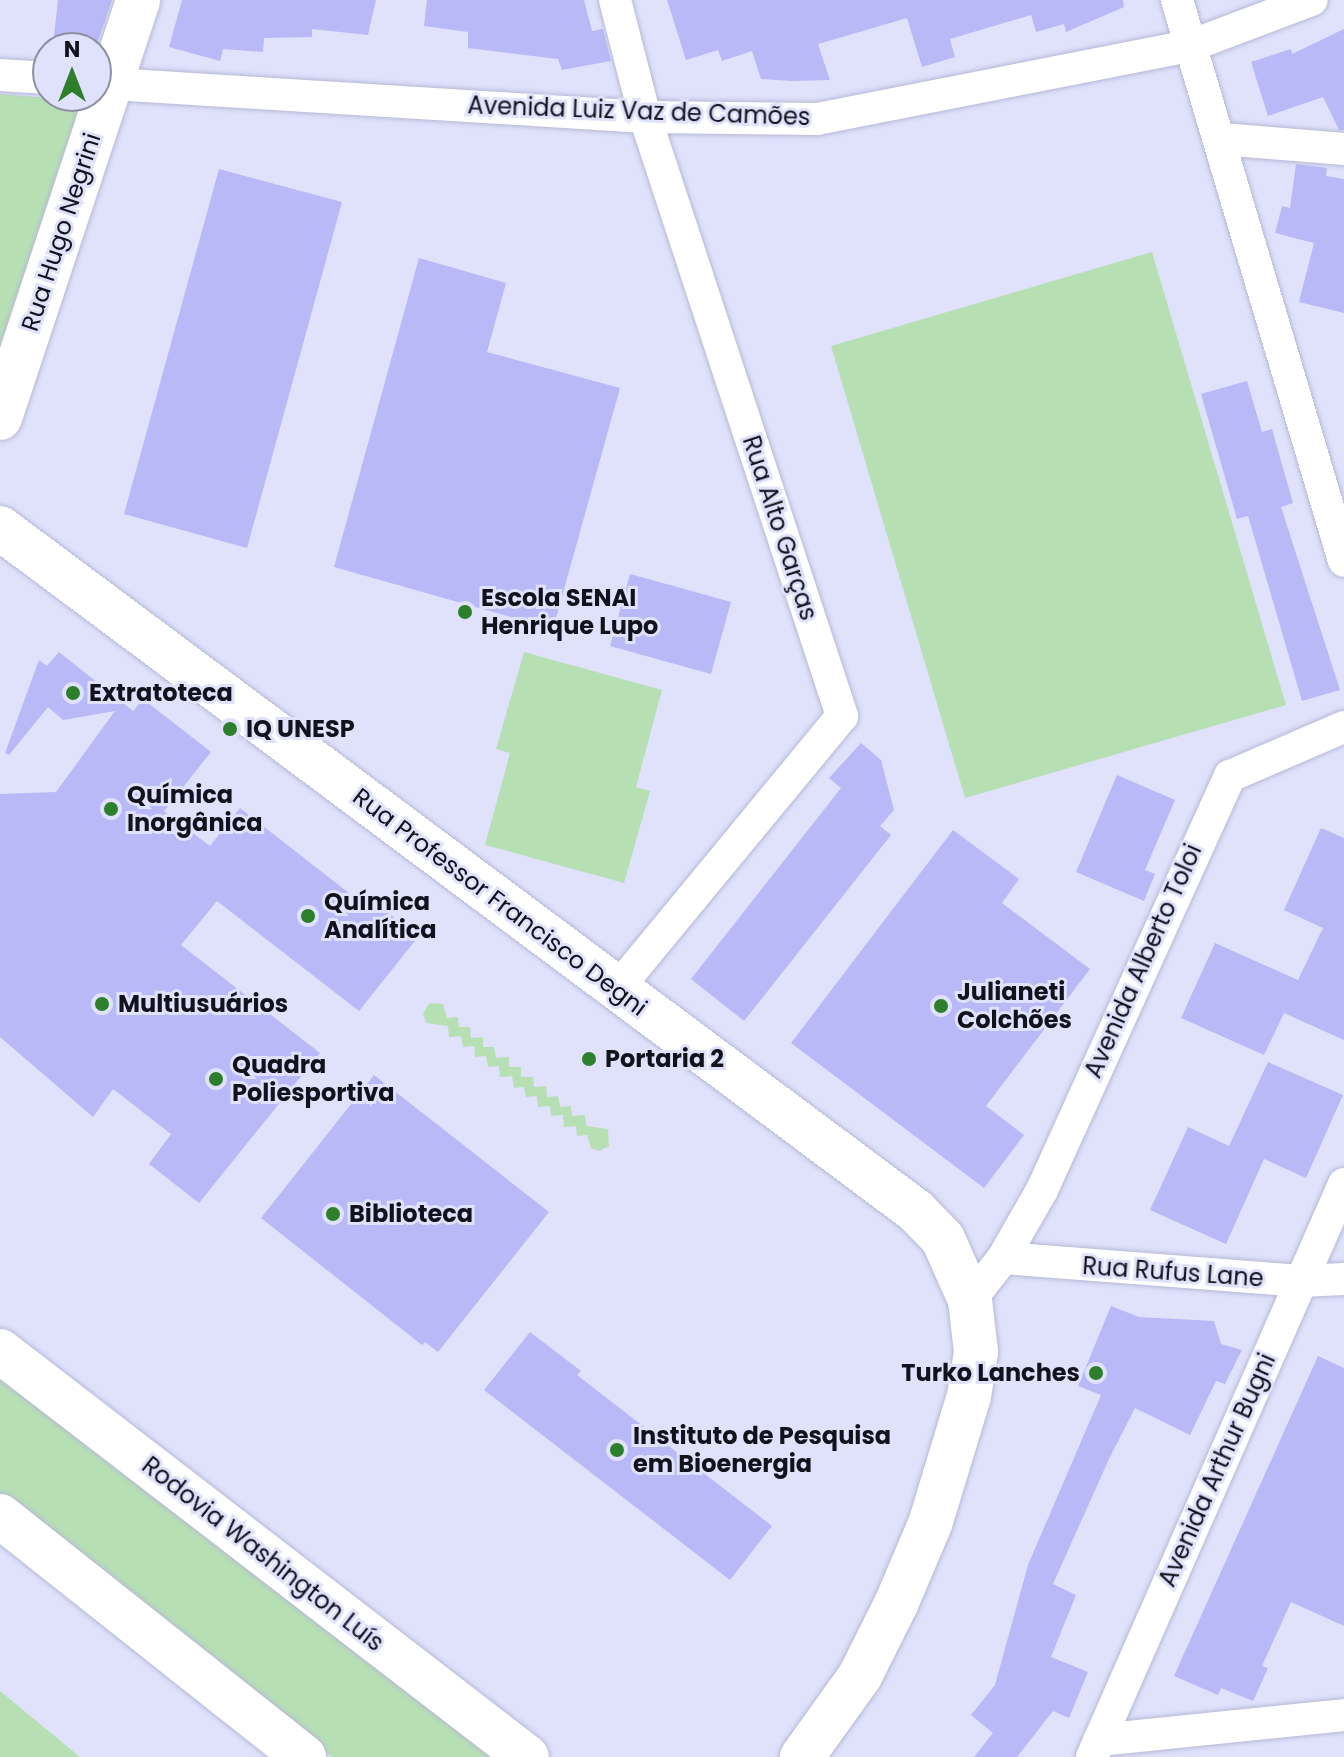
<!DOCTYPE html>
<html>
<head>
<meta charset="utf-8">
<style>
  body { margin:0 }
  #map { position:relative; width:1344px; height:1757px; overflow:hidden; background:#e0e1fb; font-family:Poppins,sans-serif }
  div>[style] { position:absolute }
  .green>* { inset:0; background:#b7dfb4 }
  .building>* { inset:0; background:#b8b9f6 }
  .roads { filter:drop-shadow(0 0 2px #b7b8d8) drop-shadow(0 0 2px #b7b8d8) }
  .street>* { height:32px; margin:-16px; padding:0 16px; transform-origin:16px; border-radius:16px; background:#fff }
  .secondary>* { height:44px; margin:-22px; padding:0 22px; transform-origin:22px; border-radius:22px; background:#fff }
  .highway>* { height:44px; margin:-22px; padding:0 22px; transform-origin:22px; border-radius:22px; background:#fff }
  .dots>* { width:22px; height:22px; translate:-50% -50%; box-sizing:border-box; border:4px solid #e0e1fb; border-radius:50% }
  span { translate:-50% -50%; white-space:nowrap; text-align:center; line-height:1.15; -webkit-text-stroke:6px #e0e1fb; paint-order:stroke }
  .street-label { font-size:24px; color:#12121d }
  .poi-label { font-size:24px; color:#12121d; font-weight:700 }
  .left { translate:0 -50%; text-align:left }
  .right { translate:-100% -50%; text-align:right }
  .north { position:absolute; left:32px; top:32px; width:80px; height:80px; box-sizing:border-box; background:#e0e1fb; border:2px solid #8e8ea2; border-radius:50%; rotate:0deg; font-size:22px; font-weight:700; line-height:32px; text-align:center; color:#12121d }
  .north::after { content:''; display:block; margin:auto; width:28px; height:36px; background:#2d7f2b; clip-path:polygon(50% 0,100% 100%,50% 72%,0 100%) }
</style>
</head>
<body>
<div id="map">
  <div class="green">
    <i style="clip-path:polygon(0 94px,60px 99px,76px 109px,74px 132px,0 376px)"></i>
    <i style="clip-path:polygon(1152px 252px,1286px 705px,965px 798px,831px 346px)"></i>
    <i style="clip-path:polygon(524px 652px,662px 690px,636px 787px,650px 791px,624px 883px,485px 845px,510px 753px,496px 749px)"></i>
    <i style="clip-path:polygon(430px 1003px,443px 1004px,447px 1018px,458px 1017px,459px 1027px,470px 1027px,471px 1038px,483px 1037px,483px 1047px,494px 1047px,496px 1058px,509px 1057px,509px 1067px,521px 1067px,521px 1077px,533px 1077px,534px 1087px,546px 1086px,547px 1097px,558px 1096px,560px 1107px,571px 1106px,572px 1116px,585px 1115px,586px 1126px,608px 1129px,609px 1146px,599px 1151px,591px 1148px,587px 1135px,577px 1136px,576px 1126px,564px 1127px,563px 1115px,551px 1116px,550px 1106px,538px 1107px,537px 1096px,526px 1097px,524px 1087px,514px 1088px,512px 1076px,500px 1077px,499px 1066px,488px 1067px,486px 1056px,475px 1057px,474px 1046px,463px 1047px,461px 1036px,449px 1037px,448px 1026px,426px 1023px,423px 1013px)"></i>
    <i style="clip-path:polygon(0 1372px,499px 1757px,332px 1757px,0 1493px)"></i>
    <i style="clip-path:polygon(0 1691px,80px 1757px,0 1757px)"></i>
  </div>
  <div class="building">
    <i style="clip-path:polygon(58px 0,112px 0,96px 47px,53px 45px)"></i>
    <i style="clip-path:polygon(182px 0,376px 0,368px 35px,312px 29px,312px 37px,264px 38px,263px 52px,223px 49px,220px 61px,169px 47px)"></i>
    <i style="clip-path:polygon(427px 0,584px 0,592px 31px,603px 29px,611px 61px,562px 70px,558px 59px,468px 48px,468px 32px,424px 26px)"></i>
    <i style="clip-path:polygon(667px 0,1123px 0,1124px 7px,1066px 32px,1064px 24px,1036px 32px,1031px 15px,950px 39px,955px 57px,922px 67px,907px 18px,818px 44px,830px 80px,792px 81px,761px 79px,752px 51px,722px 61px,718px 50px,686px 60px)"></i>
    <i style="clip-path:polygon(1344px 29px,1344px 130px,1339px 130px,1323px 97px,1268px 116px,1251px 62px,1291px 49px,1292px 54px)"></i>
    <i style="clip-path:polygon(1296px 164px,1327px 168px,1326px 176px,1344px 179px,1344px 313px,1299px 302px,1314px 243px,1275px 233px,1282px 206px,1290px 208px)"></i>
    <i style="clip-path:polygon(219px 169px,342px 202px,247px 548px,124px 514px)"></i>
    <i style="clip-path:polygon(419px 258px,506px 283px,487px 352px,620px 388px,553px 629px,334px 567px)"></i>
    <i style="clip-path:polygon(1247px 381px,1262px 432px,1272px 429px,1293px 503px,1281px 507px,1340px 690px,1302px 701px,1248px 516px,1237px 519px,1201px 394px)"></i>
    <i style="clip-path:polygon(630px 574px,731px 602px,711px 674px,610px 646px)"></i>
    <i style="clip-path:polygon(59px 652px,133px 711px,143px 699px,211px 752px,164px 811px,210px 846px,240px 808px,354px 897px,360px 890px,418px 937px,359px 1011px,217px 901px,181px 945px,320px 1053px,199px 1203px,149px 1164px,171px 1134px,113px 1089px,93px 1117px,0 1037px,0 794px,56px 792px,115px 711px,63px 720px,48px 707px,9px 755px,5px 753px,39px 660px,47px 666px)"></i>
    <i style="clip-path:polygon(861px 743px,881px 760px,894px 810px,880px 826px,891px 835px,744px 1021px,691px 979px,841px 788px,829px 778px)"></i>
    <i style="clip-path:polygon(1117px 775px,1175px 800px,1145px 870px,1155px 874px,1144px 901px,1076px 872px)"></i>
    <i style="clip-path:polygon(1321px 828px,1344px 838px,1344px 1040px,1284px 1013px,1264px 1055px,1181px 1018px,1215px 943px,1298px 980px,1323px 928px,1284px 910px)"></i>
    <i style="clip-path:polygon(953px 830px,1019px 879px,1002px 903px,1090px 969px,986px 1106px,1024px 1135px,984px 1188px,791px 1043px)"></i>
    <i style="clip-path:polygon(1268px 1062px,1343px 1095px,1306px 1178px,1264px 1159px,1226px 1244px,1150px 1210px,1188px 1127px,1229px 1146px)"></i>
    <i style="clip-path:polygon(374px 1075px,549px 1212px,438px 1352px,425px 1342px,422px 1345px,261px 1218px)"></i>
    <i style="clip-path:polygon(1111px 1306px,1139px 1317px,1214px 1321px,1221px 1344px,1242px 1350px,1225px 1384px,1216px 1381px,1190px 1435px,1135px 1408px,1109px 1459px,1053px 1584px,1076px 1595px,1051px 1657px,1088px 1672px,1069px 1718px,1053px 1711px,1017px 1757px,974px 1757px,993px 1733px,971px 1715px,995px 1685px,1028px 1565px,1101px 1395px,1078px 1386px)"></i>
    <i style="clip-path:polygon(530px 1332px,581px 1371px,577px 1375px,772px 1526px,730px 1580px,484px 1390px)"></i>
    <i style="clip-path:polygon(1318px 1356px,1344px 1368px,1344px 1626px,1291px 1602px,1262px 1666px,1268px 1668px,1253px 1701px,1221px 1688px,1218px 1695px,1174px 1676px)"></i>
  </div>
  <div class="roads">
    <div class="street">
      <i style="left:615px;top:0;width:121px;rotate:75.6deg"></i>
      <i style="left:645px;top:117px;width:631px;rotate:71.79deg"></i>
      <i style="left:842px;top:716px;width:355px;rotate:129.5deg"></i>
      <i style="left:1177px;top:0;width:585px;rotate:73.42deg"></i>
      <i style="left:0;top:75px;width:48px;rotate:3.6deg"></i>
      <i style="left:96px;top:83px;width:550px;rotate:3.54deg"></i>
      <i style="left:645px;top:117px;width:172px;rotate:0.7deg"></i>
      <i style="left:817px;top:119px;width:380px;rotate:-11.1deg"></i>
      <i style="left:1190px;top:46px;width:130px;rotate:-20.7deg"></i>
      <i style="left:1222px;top:139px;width:122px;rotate:4.7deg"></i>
      <i style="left:1003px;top:1258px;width:298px;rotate:4.4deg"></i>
      <i style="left:1300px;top:1281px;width:44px;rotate:-2.6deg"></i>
      <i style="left:970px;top:1300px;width:53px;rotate:-51.8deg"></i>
      <i style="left:1003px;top:1258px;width:78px;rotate:-60.2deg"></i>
      <i style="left:1042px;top:1190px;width:455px;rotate:-65.6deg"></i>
      <i style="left:1230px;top:776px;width:124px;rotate:-23.3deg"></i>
      <i style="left:1099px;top:1740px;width:246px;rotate:-5.8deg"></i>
      <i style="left:1092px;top:1757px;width:626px;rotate:-66.26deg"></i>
    </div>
    <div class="secondary">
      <i style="left:0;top:418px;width:440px;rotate:-71.7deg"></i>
      <i style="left:0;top:528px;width:1143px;rotate:36.71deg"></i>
      <i style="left:916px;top:1211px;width:39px;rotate:46deg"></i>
      <i style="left:943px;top:1239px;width:67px;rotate:66.1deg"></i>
      <i style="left:970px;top:1300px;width:52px;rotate:83.4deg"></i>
      <i style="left:976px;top:1352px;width:45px;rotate:99deg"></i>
      <i style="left:969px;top:1396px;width:134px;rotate:106.9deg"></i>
      <i style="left:930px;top:1524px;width:87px;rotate:113deg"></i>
      <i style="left:896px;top:1604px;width:80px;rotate:116.6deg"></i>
      <i style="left:860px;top:1676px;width:100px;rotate:125.6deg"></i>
    </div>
    <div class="highway">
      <i style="left:0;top:1351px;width:665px;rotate:37.61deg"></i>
      <i style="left:0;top:1516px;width:388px;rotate:38.4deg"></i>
    </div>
  </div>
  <div class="dots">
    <i style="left:465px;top:612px;background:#2d7f2b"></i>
    <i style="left:73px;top:693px;background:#2d7f2b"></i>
    <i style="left:230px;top:729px;background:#2d7f2b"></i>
    <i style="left:111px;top:809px;background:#2d7f2b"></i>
    <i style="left:308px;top:916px;background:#2d7f2b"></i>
    <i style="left:102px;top:1004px;background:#2d7f2b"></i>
    <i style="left:941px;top:1006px;background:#2d7f2b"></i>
    <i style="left:589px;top:1059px;background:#2d7f2b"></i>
    <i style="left:216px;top:1079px;background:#2d7f2b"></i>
    <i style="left:333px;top:1214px;background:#2d7f2b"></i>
    <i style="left:1096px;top:1373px;background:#2d7f2b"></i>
    <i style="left:617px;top:1450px;background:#2d7f2b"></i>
  </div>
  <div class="street-label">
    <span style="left:639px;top:111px;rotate:2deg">Avenida Luiz Vaz de Camões</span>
    <span style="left:61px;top:232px;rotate:-72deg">Rua Hugo Negrini</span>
    <span style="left:780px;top:528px;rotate:72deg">Rua Alto Garças</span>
    <span style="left:500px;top:902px;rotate:37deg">Rua Professor Francisco Degni</span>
    <span style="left:1143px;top:961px;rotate:-66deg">Avenida Alberto Toloi</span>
    <span style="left:1173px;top:1272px;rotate:4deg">Rua Rufus Lane</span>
    <span style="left:1217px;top:1470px;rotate:-66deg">Avenida Arthur Bugni</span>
    <span style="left:263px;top:1554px;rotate:38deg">Rodovia Washington Luís</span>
  </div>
  <div class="poi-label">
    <span class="left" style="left:481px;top:612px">Escola SENAI<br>Henrique Lupo</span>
    <span class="left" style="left:89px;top:693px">Extratoteca</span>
    <span class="left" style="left:246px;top:729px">IQ UNESP</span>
    <span class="left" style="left:127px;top:809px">Química<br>Inorgânica</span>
    <span class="left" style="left:324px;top:916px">Química<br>Analítica</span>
    <span class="left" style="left:957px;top:1006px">Julianeti<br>Colchões</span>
    <span class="left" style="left:118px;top:1004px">Multiusuários</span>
    <span class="left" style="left:605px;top:1059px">Portaria 2</span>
    <span class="left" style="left:232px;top:1079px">Quadra<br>Poliesportiva</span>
    <span class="left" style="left:349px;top:1214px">Biblioteca</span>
    <span class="right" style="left:1080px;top:1373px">Turko Lanches</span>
    <span class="left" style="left:633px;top:1450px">Instituto de Pesquisa<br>em Bioenergia</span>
  </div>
  <div class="north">N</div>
</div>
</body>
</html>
